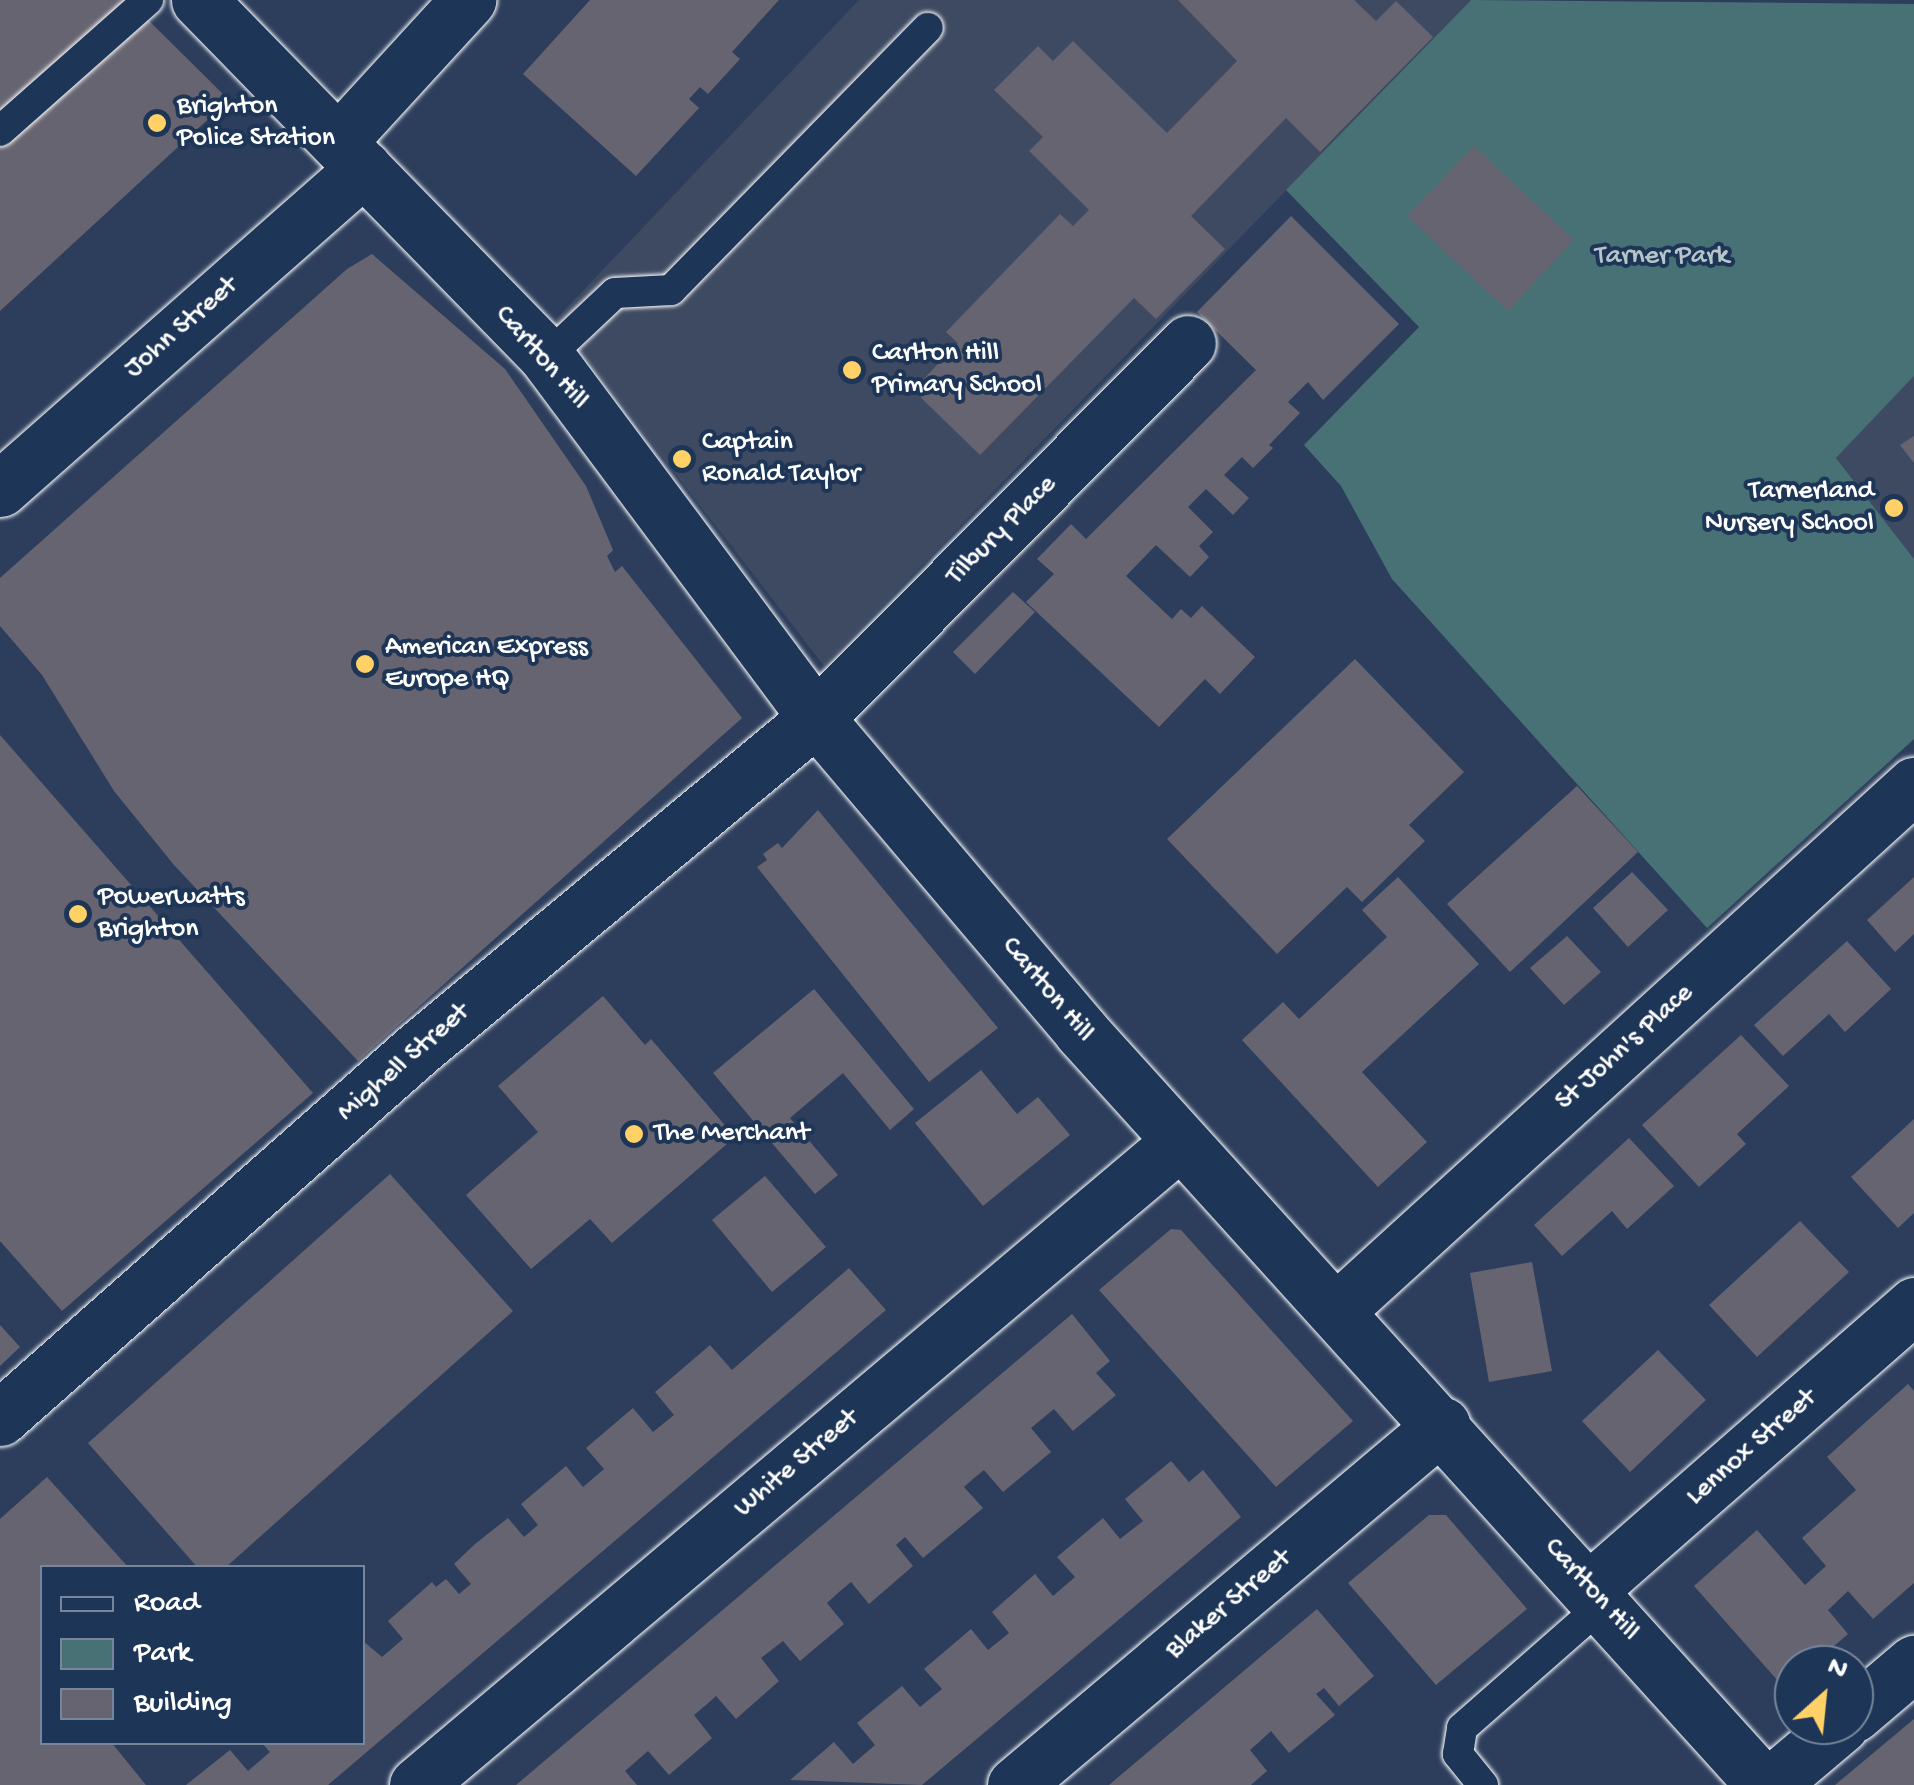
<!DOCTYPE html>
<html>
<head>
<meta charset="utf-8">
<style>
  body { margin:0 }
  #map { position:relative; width:1914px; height:1785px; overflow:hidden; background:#2c3e5c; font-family:"Gochi Hand",sans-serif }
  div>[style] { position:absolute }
  .built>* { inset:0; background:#3e4962 }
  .green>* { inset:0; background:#487175 }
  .building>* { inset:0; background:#676471 }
  .roads { filter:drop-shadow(0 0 2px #fff) drop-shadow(0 0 2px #fff) }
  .lane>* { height:30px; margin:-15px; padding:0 15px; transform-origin:15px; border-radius:15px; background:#1d3557 }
  .street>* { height:55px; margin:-27.5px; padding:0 27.5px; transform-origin:27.5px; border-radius:27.5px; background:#1d3557 }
  .dots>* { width:28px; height:28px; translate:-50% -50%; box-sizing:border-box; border:5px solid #1d3557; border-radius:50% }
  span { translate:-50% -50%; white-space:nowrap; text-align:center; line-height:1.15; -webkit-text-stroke:8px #1d3557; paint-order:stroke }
  .poi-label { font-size:28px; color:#fff }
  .left { translate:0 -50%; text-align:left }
  .right { translate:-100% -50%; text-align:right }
  .park-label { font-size:28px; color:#b6c6c8 }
  .street-label { font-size:28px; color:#fff }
  .legend { position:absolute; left:40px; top:1565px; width:325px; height:180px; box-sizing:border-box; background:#1d3557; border:2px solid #77869a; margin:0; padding:12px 18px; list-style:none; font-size:30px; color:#fff }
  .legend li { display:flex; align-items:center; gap:20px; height:50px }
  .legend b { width:50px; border:2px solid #77869a }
  .north { position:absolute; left:1774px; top:1645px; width:100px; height:100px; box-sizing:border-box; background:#1d3557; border:2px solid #77869a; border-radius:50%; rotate:27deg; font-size:28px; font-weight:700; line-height:40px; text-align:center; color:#fff }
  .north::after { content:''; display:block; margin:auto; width:35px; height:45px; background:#ffd166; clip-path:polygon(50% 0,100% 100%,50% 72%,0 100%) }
</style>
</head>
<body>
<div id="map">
  <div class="built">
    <i style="clip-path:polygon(859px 0,1471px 0,824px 666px,556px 319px)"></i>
    <i style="clip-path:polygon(1914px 376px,1914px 559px,1836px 458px)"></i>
  </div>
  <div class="green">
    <i style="clip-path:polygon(1471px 0,1914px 4px,1914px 376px,1836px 458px,1914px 559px,1914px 739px,1707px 928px,1392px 579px,1341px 486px,1304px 445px,1419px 327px,1286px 190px)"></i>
  </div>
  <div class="building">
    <i style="clip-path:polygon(0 0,128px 0,229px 100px,0 311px)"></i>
    <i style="clip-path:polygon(590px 0,779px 0,732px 52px,740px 59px,708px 94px,700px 87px,689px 99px,699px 108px,636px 176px,523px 74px)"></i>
    <i style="clip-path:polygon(1178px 0,1354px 0,1376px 21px,1396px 1px,1433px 37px,1320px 152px,1286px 118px,1191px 216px,1225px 249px,1156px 319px,1134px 298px,980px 455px,913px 390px,958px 343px,946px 332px,1060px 214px,1073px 226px,1089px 210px,1029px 151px,1043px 137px,994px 90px,1038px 46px,1053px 61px,1073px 41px,1167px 133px,1237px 61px)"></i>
    <i style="clip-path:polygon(1474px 146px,1574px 240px,1508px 311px,1407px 216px)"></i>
    <i style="clip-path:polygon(1291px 216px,1399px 324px,1323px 400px,1308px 382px,1288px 402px,1300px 413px,1269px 445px,1273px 448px,1253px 468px,1242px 457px,1224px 475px,1249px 498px,1233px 515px,1206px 489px,1188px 507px,1213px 532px,1199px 546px,1209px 557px,1190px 577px,1156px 545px,1126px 576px,1172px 619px,1181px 609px,1191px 618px,1202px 606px,1255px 657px,1220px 694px,1205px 679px,1159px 727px,1026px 602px,1054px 574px,1037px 559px,1071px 524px,1086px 539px,1256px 370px,1197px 312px)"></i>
    <i style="clip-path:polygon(372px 254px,505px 369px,586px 486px,613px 550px,607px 556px,615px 572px,622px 566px,742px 718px,358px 1061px,174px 865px,114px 791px,42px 675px,0 626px,0 578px,347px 269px)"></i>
    <i style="clip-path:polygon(1914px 436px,1914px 463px,1900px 445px)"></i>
    <i style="clip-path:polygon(1013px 592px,1035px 612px,975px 674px,953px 652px)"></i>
    <i style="clip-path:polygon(1355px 659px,1464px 772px,1409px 825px,1425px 841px,1362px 902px,1347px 887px,1277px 954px,1167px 839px)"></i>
    <i style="clip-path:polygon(0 735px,313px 1093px,62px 1311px,0 1241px)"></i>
    <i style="clip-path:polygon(1577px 786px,1638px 852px,1510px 972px,1447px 904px)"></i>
    <i style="clip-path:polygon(818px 810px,998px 1028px,929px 1082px,757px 867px,767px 860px,763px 854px,778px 843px,782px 848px)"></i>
    <i style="clip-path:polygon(1632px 872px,1668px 910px,1628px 947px,1593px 908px)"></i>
    <i style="clip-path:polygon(1398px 877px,1479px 964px,1362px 1072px,1427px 1142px,1378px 1187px,1242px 1040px,1283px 1002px,1299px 1019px,1387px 937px,1362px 910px)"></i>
    <i style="clip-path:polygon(1914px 877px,1914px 934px,1895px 952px,1867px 920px)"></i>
    <i style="clip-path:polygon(1567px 936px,1601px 972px,1564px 1005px,1530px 968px)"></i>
    <i style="clip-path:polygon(1847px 941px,1891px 989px,1845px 1032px,1829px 1014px,1783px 1056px,1754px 1025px)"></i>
    <i style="clip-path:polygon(814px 989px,914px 1109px,890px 1130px,843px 1073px,790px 1118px,838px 1175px,815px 1194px,713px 1073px)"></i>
    <i style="clip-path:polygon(603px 996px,645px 1045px,651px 1039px,735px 1137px,612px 1243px,590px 1219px,531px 1269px,466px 1195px,538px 1132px,498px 1086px)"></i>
    <i style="clip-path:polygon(1741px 1035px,1789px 1086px,1737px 1134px,1746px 1144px,1699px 1187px,1642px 1125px)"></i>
    <i style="clip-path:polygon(981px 1070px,1017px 1114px,1038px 1097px,1070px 1135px,983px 1206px,915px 1123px)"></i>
    <i style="clip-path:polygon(1914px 1119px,1914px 1213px,1898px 1228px,1851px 1177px)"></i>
    <i style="clip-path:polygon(1629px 1138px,1674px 1186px,1627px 1229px,1612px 1211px,1562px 1256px,1534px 1225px)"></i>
    <i style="clip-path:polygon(390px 1174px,513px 1311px,225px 1568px,198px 1568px,88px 1443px)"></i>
    <i style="clip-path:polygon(765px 1176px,826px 1247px,772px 1292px,712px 1220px)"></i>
    <i style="clip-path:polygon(1800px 1221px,1849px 1272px,1757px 1357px,1709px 1305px)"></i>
    <i style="clip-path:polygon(1171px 1229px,1181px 1230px,1353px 1421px,1276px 1487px,1099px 1290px)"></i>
    <i style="clip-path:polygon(1532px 1262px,1552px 1371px,1489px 1382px,1470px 1273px)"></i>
    <i style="clip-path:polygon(849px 1268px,886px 1310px,328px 1785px,186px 1785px,230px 1750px,248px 1771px,270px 1752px,261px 1742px,362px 1742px,362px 1640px,382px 1657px,403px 1639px,388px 1621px,432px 1582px,436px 1587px,446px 1579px,459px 1594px,471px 1584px,454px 1564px,475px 1544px,508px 1518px,524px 1537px,538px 1525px,521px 1504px,566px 1466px,583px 1487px,604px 1469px,586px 1448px,633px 1408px,653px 1432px,674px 1415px,655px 1392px,710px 1345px,732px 1370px)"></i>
    <i style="clip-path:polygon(1072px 1314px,1110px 1361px,1096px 1373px,1116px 1395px,1073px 1431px,1054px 1409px,1031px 1428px,1051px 1452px,1003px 1492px,984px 1470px,973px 1479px,964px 1487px,983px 1508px,923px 1558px,905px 1537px,896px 1545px,913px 1566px,869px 1604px,851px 1582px,839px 1592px,827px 1603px,844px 1624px,800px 1661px,783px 1641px,761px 1658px,779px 1681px,736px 1719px,716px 1696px,706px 1705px,694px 1715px,712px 1738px,669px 1775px,648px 1751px,625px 1771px,637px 1785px,516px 1785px)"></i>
    <i style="clip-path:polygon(0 1325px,20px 1347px,0 1366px)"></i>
    <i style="clip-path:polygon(1658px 1350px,1706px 1400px,1630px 1472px,1582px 1421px)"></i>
    <i style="clip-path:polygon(1908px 1384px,1914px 1391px,1914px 1583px,1873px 1619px,1848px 1591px,1828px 1610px,1848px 1634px,1812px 1665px,1794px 1665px,1794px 1681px,1785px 1689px,1694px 1586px,1757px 1530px,1805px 1585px,1826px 1566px,1802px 1538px,1856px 1490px,1827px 1457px)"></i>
    <i style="clip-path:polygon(1171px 1461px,1189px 1482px,1203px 1470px,1241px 1517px,922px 1785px,790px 1780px,834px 1742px,853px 1764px,875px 1745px,857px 1723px,902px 1686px,920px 1707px,942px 1689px,924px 1669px,971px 1629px,988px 1650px,1009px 1633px,992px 1612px,1035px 1574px,1053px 1596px,1075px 1577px,1057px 1557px,1103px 1518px,1120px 1539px,1143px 1521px,1125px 1499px)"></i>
    <i style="clip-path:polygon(47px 1477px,129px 1568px,42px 1568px,42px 1742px,111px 1742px,146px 1785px,0 1785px,0 1519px)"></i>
    <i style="clip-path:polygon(1429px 1515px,1446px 1515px,1527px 1609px,1436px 1685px,1348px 1583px)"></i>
    <i style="clip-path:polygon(1317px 1609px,1374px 1676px,1339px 1706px,1324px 1688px,1316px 1694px,1335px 1715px,1289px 1753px,1271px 1731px,1258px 1743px,1250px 1750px,1267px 1771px,1251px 1785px,1109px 1785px)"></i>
    <i style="clip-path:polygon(1914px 1719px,1914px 1785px,1835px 1785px)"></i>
  </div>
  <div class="roads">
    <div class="lane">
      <i style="left:0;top:131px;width:198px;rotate:-41.5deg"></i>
      <i style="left:547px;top:357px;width:93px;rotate:-43.3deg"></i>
      <i style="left:615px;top:293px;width:56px;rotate:-3.1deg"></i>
      <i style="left:671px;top:290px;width:367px;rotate:-45.6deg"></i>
      <i style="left:1483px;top:1785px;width:40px;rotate:-129deg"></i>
      <i style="left:1458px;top:1754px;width:26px;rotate:-81deg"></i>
      <i style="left:1462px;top:1728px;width:188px;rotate:-41.3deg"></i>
    </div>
    <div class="street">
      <i style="left:199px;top:0;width:499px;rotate:45.7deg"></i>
      <i style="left:547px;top:357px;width:450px;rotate:53.3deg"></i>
      <i style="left:816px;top:718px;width:410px;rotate:49.7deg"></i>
      <i style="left:1081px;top:1031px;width:1017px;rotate:47.83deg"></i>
      <i style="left:338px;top:142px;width:193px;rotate:-47.5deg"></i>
      <i style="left:0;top:489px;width:485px;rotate:-41.4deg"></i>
      <i style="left:1336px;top:1311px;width:782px;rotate:-42.3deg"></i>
      <i style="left:0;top:1418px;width:559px;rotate:-41.45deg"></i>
      <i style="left:419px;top:1048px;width:516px;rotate:-39.73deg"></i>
      <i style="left:816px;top:718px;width:528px;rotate:-45.23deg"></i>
      <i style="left:1590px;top:1589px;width:431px;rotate:-41.2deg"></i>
      <i style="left:1854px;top:1714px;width:79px;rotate:-40.4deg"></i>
      <i style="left:417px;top:1785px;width:994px;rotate:-40.14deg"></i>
      <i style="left:1015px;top:1785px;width:559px;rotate:-40.13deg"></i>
      <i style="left:1770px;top:1785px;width:93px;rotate:-40.2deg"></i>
    </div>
  </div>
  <div class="dots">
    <i style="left:157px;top:123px;background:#ffd166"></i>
    <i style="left:852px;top:370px;background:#ffd166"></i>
    <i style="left:682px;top:459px;background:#ffd166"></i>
    <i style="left:1894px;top:508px;background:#ffd166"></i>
    <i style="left:365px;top:664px;background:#ffd166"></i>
    <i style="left:78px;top:914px;background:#ffd166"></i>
    <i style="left:634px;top:1134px;background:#ffd166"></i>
  </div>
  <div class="poi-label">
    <span class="left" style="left:177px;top:123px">Brighton<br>Police Station</span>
    <span class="left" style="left:872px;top:370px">Carlton Hill<br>Primary School</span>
    <span class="left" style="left:702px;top:459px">Captain<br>Ronald Taylor</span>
    <span class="right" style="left:1874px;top:508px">Tarnerland<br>Nursery School</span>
    <span class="left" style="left:385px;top:664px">American Express<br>Europe HQ</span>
    <span class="left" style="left:98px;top:914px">Powerwatts<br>Brighton</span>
    <span class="left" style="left:654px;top:1134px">The Merchant</span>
  </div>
  <div class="park-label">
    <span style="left:1662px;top:257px">Tarner Park</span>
  </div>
  <div class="street-label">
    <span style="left:182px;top:328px;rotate:-41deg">John Street</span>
    <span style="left:541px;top:358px;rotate:49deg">Carlton Hill</span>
    <span style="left:1002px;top:531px;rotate:-45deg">Tilbury Place</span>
    <span style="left:1047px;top:990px;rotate:50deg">Carlton Hill</span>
    <span style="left:1625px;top:1048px;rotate:-42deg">St John's Place</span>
    <span style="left:404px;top:1063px;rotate:-41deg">Mighell Street</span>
    <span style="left:1752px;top:1448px;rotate:-41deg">Lennox Street</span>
    <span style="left:797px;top:1464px;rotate:-40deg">White Street</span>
    <span style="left:1591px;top:1590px;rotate:48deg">Carlton Hill</span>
    <span style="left:1229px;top:1605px;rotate:-40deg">Blaker Street</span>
  </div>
  <ul class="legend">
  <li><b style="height:12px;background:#1d3557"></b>Road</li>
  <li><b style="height:28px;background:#487175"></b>Park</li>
  <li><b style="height:28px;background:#676471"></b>Building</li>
  </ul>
  <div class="north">N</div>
</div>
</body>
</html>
